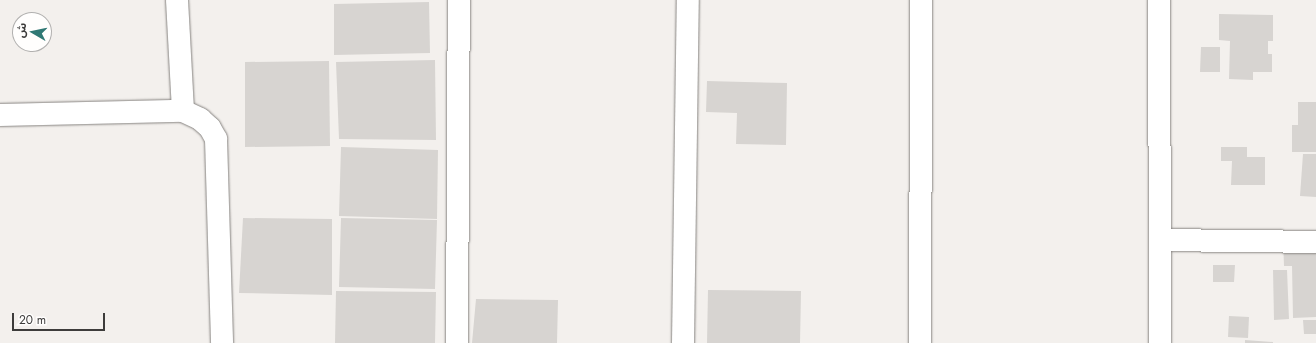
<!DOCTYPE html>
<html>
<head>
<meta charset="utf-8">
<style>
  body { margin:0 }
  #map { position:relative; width:1316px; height:343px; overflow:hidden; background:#f3f0ed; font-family:Jost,"Noto Sans Arabic",sans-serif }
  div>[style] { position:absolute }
  .building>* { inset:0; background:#d7d4d1 }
  .roads { filter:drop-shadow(0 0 1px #878481) drop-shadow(0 0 1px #878481) }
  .street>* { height:22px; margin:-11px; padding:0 11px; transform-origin:11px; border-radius:11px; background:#fff }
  span { translate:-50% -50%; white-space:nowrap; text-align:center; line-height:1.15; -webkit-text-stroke:3px #fffefd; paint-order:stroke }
  .north { position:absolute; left:12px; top:12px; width:40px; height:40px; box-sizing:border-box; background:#fffefd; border:1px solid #b1b0af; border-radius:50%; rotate:279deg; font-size:11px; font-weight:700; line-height:16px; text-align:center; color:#3d3c3b }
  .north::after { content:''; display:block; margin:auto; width:14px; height:18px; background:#307874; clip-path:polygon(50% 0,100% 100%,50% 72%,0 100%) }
  .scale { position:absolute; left:12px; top:313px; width:93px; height:18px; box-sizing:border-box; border:2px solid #3d3c3b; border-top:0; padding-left:5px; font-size:12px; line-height:14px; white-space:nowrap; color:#3d3c3b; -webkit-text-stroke:3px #fffefd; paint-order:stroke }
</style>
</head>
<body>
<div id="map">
  <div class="building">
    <i style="clip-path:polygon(429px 2px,430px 53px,334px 55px,334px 4px)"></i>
    <i style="clip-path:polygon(1219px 14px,1273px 15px,1273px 41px,1268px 41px,1268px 54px,1272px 54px,1272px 72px,1253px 72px,1253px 80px,1229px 79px,1230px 41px,1219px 40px)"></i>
    <i style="clip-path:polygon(1201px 47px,1220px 47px,1220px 72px,1200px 72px)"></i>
    <i style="clip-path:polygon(435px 60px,436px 140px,339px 139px,336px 62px)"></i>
    <i style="clip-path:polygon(329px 61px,330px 146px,245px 147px,245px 62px)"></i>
    <i style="clip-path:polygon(707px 81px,787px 83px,786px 145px,736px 144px,737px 113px,706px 112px)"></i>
    <i style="clip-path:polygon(1298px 102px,1316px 102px,1316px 152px,1292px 152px,1292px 125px,1298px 125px)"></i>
    <i style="clip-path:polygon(341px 147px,438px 150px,437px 219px,339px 216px)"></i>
    <i style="clip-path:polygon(1221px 147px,1247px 147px,1247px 157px,1265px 157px,1265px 185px,1231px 185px,1232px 161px,1221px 161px)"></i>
    <i style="clip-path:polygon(1303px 154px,1316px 154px,1316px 197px,1300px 196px)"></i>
    <i style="clip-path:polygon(243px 218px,332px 219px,332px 295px,239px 293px)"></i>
    <i style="clip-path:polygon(341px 218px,437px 220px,435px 289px,339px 287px)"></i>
    <i style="clip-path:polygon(1316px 236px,1316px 317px,1293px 318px,1292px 266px,1284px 266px,1283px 238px)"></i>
    <i style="clip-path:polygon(1213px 265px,1235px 265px,1234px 282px,1213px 282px)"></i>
    <i style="clip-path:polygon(1273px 270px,1287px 270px,1289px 319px,1274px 320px)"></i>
    <i style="clip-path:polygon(708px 290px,801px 291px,800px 343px,707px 343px)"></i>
    <i style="clip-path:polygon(336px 291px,436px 292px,435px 343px,335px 343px)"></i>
    <i style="clip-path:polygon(476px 299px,558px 300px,557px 343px,472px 343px)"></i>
    <i style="clip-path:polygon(1229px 316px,1249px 317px,1248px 338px,1228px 337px)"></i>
    <i style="clip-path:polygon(1303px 320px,1316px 320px,1316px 334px,1304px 334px)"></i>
    <i style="clip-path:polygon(1245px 340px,1273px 342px,1273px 343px,1245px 343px)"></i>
  </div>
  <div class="roads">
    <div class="street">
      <i style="left:177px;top:0;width:111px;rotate:86.9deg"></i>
      <i style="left:1159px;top:0;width:343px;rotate:89.8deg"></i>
      <i style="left:0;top:115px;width:183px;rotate:-1.3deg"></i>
      <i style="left:183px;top:111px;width:19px;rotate:25deg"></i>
      <i style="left:200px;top:119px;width:13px;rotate:42deg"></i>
      <i style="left:210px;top:128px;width:13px;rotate:61deg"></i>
      <i style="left:216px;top:139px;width:204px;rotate:88.3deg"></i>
      <i style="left:1160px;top:240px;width:156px;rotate:0.7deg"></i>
      <i style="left:457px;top:343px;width:343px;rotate:-89.7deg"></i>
      <i style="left:683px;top:343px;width:343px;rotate:-89.2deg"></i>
      <i style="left:920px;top:343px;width:343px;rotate:-89.8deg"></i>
    </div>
  </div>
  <div class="north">ش</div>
  <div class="scale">20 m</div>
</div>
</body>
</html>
